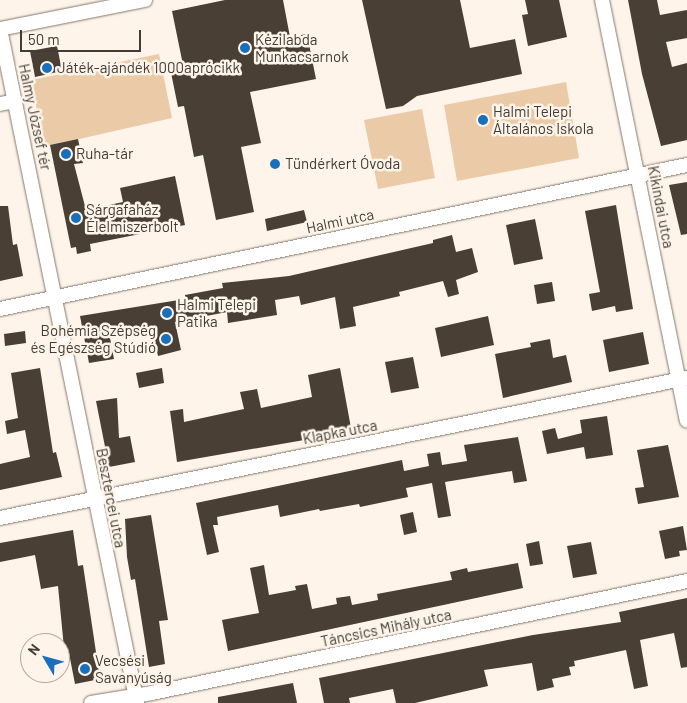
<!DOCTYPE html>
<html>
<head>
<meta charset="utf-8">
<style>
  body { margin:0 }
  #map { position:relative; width:687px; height:703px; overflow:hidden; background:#fef4e9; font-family:Barlow,sans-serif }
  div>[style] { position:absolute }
  .green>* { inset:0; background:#ebcba7 }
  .building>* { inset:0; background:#493f34 }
  .roads { filter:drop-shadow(0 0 1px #83786c) drop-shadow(0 0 1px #83786c) }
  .street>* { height:14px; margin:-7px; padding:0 7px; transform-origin:7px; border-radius:7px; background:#fff }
  .dots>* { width:14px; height:14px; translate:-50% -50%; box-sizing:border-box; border:2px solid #fef4e9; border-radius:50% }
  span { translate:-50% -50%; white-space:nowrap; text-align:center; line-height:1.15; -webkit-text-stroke:5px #fef4e9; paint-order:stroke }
  .poi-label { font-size:15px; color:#413c36 }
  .left { translate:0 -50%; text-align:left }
  .right { translate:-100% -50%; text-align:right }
  .street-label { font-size:15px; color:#413c36 }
  .north { position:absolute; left:20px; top:633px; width:50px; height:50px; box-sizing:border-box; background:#fef4e9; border:1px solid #b2aaa1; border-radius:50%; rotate:307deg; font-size:14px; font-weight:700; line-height:20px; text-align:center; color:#413c36 }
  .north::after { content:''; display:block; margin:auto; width:18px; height:22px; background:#1870bd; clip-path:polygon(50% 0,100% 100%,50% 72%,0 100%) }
  .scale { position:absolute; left:20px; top:30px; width:121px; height:22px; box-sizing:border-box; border:2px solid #413c36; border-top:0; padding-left:6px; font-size:15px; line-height:18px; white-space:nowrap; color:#413c36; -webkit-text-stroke:4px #fef4e9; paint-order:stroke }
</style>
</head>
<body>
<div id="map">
  <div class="green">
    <i style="clip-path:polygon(159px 54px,172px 118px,44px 147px,31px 80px)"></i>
    <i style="clip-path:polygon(566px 82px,579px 158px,457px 181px,444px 105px)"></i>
    <i style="clip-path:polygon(422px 109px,435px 178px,378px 189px,364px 120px)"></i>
  </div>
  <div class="building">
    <i style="clip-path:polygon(225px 0,283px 0,290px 37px,307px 34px,316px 79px,250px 92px,261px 143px,241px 147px,254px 212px,216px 220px,203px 155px,194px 157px,184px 106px,178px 107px,169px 63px,182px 60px,172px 11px)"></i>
    <i style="clip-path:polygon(362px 0,460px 0,470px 48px,515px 39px,522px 74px,417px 96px,403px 106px,386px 109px)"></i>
    <i style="clip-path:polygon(525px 0,559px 0,567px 37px,528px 46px,522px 15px,528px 14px)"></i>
    <i style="clip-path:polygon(628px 0,657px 0,660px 15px,687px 10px,687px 38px,666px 42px,672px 67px,687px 63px,687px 140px,661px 146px,642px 74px)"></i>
    <i style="clip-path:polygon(57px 46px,62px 71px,35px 77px,30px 51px)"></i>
    <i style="clip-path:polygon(78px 139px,83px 163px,74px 164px,86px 210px,123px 202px,120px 188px,175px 176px,185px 225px,90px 244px,91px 251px,77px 254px,76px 247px,71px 248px,50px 145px)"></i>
    <i style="clip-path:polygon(687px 182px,687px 234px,681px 235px,669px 185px)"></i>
    <i style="clip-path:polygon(616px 205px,633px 309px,616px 312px,615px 306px,592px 311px,589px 294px,600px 292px,585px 211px)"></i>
    <i style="clip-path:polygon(0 206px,8px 206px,13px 245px,17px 244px,23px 276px,0 281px)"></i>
    <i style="clip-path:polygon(304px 210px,307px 222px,267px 231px,265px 219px)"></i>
    <i style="clip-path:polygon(535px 219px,543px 259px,514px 265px,506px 225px)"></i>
    <i style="clip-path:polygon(452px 235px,456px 252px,472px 248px,478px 272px,456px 280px,459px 294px,448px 297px,443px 281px,399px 292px,400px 296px,353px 307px,356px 326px,340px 329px,335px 297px,301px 305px,299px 296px,275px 300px,277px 315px,228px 323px,227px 312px,175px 322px,181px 350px,158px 356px,152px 330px,110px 338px,114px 359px,89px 363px,80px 316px,185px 299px,185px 295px,223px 288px,222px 283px,289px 276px,433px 243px,433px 240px)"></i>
    <i style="clip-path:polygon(552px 282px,555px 301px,537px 304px,534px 285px)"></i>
    <i style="clip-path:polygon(488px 316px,494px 345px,441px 357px,435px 328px)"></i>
    <i style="clip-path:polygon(25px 331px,26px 343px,5px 346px,4px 334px)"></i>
    <i style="clip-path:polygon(643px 332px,649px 364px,609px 372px,603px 340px)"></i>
    <i style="clip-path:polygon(550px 339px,553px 358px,566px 355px,572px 382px,503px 398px,495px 354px,531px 347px,530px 343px)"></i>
    <i style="clip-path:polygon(413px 357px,419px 388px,391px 393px,385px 362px)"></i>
    <i style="clip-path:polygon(40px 368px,53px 453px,56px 452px,62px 477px,0 490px,0 464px,30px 457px,25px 430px,7px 434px,5px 421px,18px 418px,11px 373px)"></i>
    <i style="clip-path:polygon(162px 368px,164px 383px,139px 388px,136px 373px)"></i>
    <i style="clip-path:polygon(340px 368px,351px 428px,309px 435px,310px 439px,287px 443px,177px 462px,170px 411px,183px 409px,184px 422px,244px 409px,240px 392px,257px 389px,261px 408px,312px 397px,308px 375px)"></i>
    <i style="clip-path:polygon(117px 398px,119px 438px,130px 436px,135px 462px,109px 467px,96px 401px)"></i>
    <i style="clip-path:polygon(607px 416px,613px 455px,586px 459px,584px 447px,547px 454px,542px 431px,555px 428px,558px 439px,582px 433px,580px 420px)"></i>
    <i style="clip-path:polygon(518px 437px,527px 481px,514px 483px,512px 471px,445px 482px,451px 516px,438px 518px,432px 483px,406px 488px,408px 497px,360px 507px,359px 504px,320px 511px,319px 509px,280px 517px,278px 505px,217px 517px,218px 525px,213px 525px,219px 552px,207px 555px,196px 503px,402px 460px,404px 471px,429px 466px,427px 454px,440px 452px,442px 465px,467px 461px,464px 445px)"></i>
    <i style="clip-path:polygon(668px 445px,679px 497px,638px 504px,635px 488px,644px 487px,637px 450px)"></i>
    <i style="clip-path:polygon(413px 512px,417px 532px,404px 535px,400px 515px)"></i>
    <i style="clip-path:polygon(151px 515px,168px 620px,159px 621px,165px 664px,149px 667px,135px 579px,131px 580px,127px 557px,125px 519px)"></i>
    <i style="clip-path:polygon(683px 526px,687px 550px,679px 551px,680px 556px,665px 559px,659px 531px)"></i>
    <i style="clip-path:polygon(73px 530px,78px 566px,83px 565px,100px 679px,75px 684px,68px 648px,64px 648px,58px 586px,41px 589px,35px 555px,0 562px,0 543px)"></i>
    <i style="clip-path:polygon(539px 541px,543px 564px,530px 566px,526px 544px)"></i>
    <i style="clip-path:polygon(591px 542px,597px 574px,573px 578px,567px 546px)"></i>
    <i style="clip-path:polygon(518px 563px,523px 588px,228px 651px,222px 620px,259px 613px,250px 568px,264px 565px,269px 595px,296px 590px,295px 586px,307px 584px,312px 609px,337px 604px,336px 598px,350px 596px,352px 605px,378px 600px,377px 594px,452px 580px,450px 572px,467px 568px,468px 572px)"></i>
    <i style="clip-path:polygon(687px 598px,687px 667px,681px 668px,674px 633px,640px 640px,648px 686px,634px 689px,626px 650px,574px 661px,575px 666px,569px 667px,571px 675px,552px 679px,554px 687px,537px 691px,532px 663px,484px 670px,488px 686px,415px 703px,396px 703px,393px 689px,349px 698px,350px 703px,324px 703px,319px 678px,533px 635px,621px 622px,619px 612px)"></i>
    <i style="clip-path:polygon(293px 683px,297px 703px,218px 703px,218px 697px)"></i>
  </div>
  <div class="roads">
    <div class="street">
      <i style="left:602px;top:0;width:429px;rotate:78.6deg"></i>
      <i style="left:0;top:29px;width:688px;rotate:78.51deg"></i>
      <i style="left:0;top:29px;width:148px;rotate:-11.3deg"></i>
      <i style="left:0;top:104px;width:15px;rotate:-11deg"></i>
      <i style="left:0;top:309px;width:702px;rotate:-11.84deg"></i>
      <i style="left:0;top:518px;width:701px;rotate:-11.52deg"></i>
      <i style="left:91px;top:703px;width:62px;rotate:-9.3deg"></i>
      <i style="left:152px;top:693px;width:547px;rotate:-11.82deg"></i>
    </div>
  </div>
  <div class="dots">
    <i style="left:245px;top:48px;background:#1870bd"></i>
    <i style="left:47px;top:68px;background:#1870bd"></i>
    <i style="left:483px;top:120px;background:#1870bd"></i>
    <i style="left:66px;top:154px;background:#1870bd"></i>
    <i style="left:275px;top:164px;background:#1870bd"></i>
    <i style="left:76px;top:218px;background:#1870bd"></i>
    <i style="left:167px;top:313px;background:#1870bd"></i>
    <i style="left:166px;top:339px;background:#1870bd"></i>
    <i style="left:85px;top:669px;background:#1870bd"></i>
  </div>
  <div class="poi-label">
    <span class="left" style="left:255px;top:48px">Kézilabda<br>Munkacsarnok</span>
    <span class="left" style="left:57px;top:68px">Játék-ajándék 1000aprócikk</span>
    <span class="left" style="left:493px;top:120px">Halmi Telepi<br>Általános Iskola</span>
    <span class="left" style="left:76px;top:154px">Ruha-tár</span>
    <span class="left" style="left:285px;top:164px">Tündérkert Óvoda</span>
    <span class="left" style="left:86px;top:218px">Sárgafaház<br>Élelmiszerbolt</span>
    <span class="left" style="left:177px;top:313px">Halmi Telepi<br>Patika</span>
    <span class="right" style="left:156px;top:339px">Bohémia Szépség<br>és Egészség Stúdió</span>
    <span class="left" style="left:95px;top:669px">Vecsési<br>Savanyúság</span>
  </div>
  <div class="street-label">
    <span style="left:35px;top:117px;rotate:78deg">Halmy József tér</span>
    <span style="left:661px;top:207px;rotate:79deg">Kikindai utca</span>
    <span style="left:340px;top:221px;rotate:-12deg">Halmi utca</span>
    <span style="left:340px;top:432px;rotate:-11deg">Klapka utca</span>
    <span style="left:111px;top:498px;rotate:79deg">Besztercei utca</span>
    <span style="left:386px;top:628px;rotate:-12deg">Táncsics Mihály utca</span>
  </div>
  <div class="north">N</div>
  <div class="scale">50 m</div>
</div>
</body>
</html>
